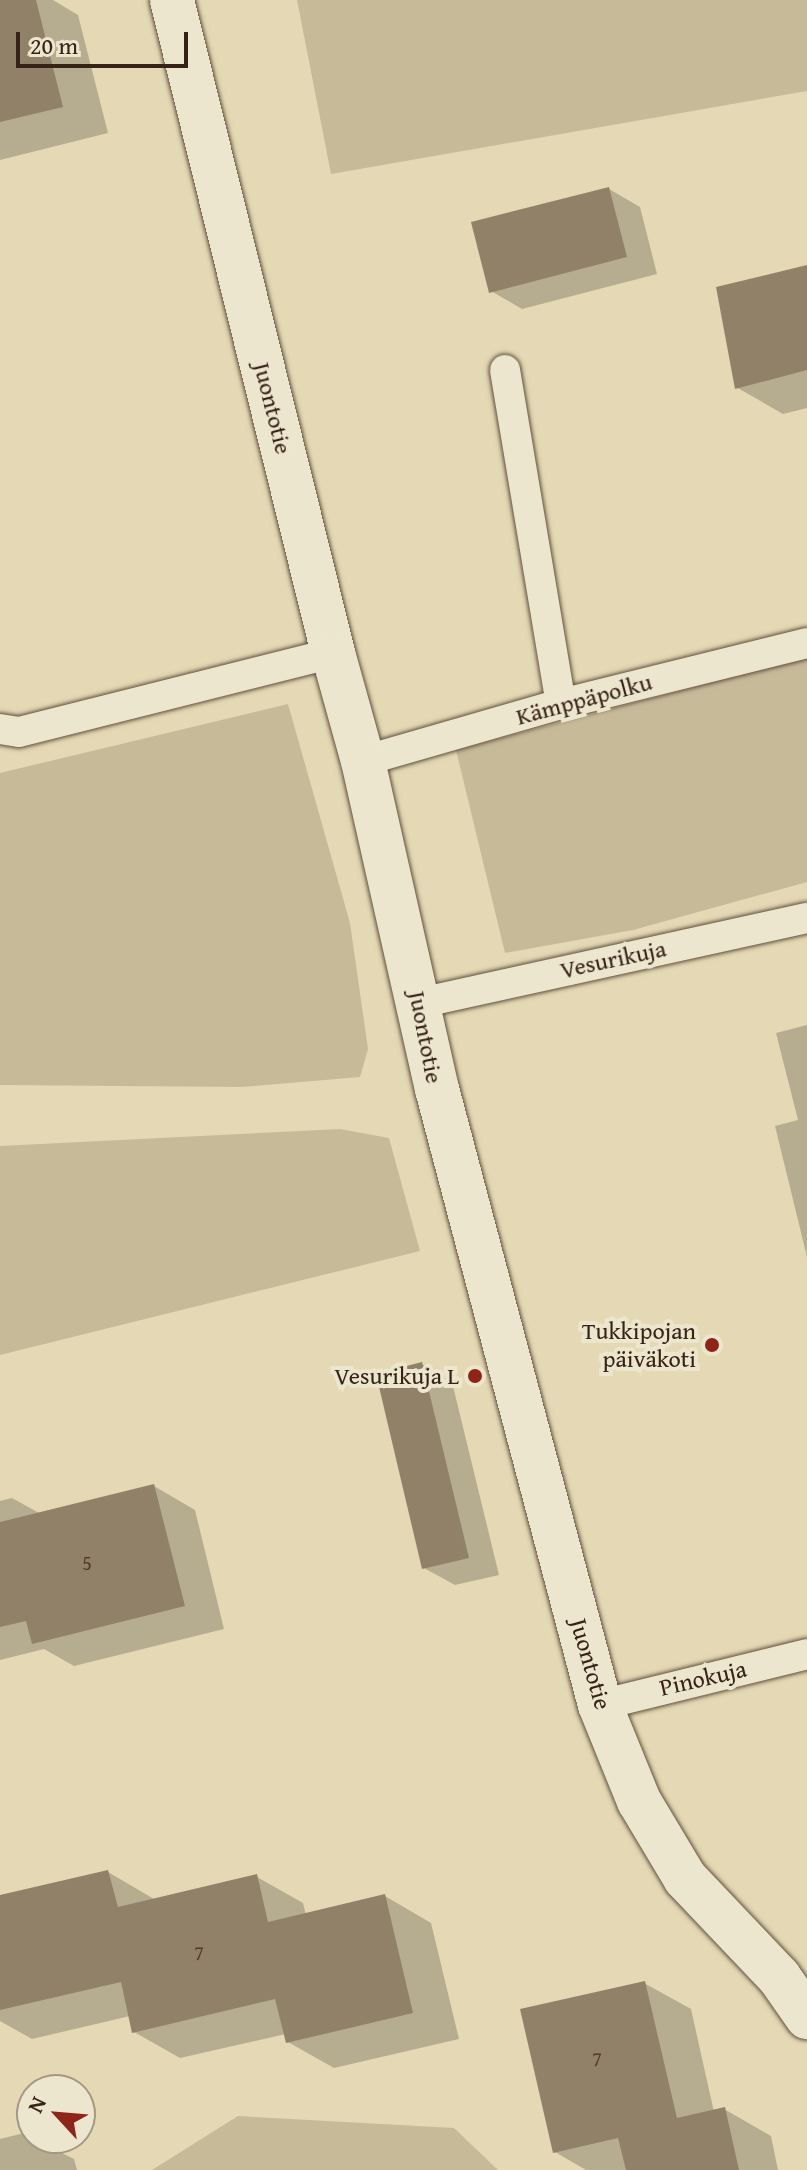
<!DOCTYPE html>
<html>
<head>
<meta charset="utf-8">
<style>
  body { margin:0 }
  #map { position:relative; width:807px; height:2170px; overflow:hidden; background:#e4d9b4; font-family:"Gentium Book Plus",serif }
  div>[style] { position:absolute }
  .green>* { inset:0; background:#c7ba99 }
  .shadow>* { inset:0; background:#0003 }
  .building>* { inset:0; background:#918169 }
  .roads { filter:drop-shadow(0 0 2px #62503e) drop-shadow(0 0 2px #62503e) }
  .service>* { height:30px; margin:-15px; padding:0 15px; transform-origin:15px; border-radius:15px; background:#ede6ce }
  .tertiary>* { height:44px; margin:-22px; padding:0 22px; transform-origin:22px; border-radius:22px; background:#ede6ce }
  .dots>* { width:22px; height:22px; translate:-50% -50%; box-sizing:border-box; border:4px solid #ede6ce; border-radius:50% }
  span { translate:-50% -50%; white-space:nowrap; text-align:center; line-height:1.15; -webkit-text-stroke:8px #ede6ce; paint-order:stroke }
  .number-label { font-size:20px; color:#4e3a2c }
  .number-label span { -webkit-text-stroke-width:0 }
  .street-label { font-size:24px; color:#372217 }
  .poi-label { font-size:24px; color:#372217 }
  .right { translate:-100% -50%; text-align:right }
  .north { position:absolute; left:16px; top:2074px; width:80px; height:80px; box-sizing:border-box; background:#ede6ce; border:2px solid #a49885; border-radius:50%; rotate:296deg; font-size:22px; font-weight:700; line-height:32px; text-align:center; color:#372217 }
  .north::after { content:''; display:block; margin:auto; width:28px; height:36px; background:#8f2418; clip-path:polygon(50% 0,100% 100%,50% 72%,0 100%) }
  .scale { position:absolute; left:16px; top:32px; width:172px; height:36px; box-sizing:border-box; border:4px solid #372217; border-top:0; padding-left:10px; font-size:24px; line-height:28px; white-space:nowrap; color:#372217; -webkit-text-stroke:6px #ede6ce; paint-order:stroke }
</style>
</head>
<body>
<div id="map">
  <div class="green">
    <i style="clip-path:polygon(297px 0,807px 0,807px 91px,331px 174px)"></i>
    <i style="clip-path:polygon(807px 657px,807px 882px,633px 930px,505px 953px,456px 750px)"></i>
    <i style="clip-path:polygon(288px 704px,350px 923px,368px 1049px,360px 1077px,242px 1087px,0 1085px,0 773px)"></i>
    <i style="clip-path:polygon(340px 1129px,389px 1138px,420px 1251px,0 1355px,0 1146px)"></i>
    <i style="clip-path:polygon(238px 2116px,454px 2128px,498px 2170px,152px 2170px)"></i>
  </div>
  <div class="shadow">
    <i style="clip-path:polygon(0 0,53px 0,78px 15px,108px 133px,0 160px)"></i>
    <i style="clip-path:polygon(609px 189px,640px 207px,657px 274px,522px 309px,491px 291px)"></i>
    <i style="clip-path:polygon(807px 267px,807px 408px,783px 414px,736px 387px)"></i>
    <i style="clip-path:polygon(807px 1025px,807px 1257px,775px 1126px,798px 1120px,776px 1033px)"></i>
    <i style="clip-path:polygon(422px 1364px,452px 1382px,499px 1575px,455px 1585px,424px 1568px)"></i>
    <i style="clip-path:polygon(154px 1486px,195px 1510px,224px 1629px,74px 1666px,44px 1649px,0 1660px,0 1501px,12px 1498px,41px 1514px)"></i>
    <i style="clip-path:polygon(108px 1872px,154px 1899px,257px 1877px,303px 1903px,306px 1915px,385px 1896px,431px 1923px,459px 2039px,334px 2068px,288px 2042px,286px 2034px,180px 2058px,134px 2032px,130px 2016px,32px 2039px,0 2021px,0 1897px)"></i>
    <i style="clip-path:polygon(644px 1983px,691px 2009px,714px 2112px,724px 2109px,771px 2136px,778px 2170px,586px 2170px,555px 2152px)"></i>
    <i style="clip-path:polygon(28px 2132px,32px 2138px,74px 2159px,77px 2170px,0 2170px,0 2139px)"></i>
  </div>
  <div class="building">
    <i style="clip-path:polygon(0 0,36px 0,63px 107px,0 122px)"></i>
    <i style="clip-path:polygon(609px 187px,627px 257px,489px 293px,471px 222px)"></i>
    <i style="clip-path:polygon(807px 265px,807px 370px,735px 389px,716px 287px)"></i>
    <i style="clip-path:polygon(422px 1362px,469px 1558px,422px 1569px,376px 1374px)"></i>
    <i style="clip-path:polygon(154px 1484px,185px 1606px,32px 1644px,26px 1621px,0 1627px,0 1522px)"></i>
    <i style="clip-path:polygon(108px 1870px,118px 1907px,257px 1874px,268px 1922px,385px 1894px,413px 2013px,286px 2043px,275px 1999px,132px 2033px,121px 1982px,0 2010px,0 1895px)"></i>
    <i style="clip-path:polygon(645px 1981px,677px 2118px,725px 2107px,739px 2170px,626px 2170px,618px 2138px,553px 2153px,520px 2009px)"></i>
  </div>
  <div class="roads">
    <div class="service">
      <i style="left:505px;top:370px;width:339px;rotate:80.5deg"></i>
      <i style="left:0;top:729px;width:19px;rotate:9deg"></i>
      <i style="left:19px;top:732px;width:324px;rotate:-14.1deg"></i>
      <i style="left:363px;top:761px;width:206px;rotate:-16.1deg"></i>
      <i style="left:561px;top:704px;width:253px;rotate:-13.9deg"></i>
      <i style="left:420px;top:1003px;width:396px;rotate:-12.4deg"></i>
      <i style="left:600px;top:1705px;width:213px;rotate:-13.8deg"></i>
    </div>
    <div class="tertiary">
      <i style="left:172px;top:0;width:673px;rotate:76.15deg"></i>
      <i style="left:333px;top:653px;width:112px;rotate:74.5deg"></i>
      <i style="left:363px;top:761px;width:336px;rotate:77.3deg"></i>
      <i style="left:437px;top:1089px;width:637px;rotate:75.18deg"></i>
      <i style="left:600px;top:1705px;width:104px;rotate:67.9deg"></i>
      <i style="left:639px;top:1801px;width:90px;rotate:59.1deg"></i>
      <i style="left:685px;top:1878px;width:137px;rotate:46.5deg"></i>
      <i style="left:779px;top:1977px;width:49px;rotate:55deg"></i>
    </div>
  </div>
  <div class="dots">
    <i style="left:712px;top:1345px;background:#8f2418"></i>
    <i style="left:475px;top:1376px;background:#8f2418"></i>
  </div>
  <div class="number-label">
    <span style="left:87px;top:1562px">5</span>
    <span style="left:199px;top:1952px">7</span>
    <span style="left:597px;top:2058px">7</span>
  </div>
  <div class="street-label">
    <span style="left:273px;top:408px;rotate:76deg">Juontotie</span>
    <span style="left:584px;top:699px;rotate:-15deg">Kämppäpolku</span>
    <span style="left:613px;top:959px;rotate:-12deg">Vesurikuja</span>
    <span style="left:426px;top:1037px;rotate:79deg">Juontotie</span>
    <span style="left:591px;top:1664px;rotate:74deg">Juontotie</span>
    <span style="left:703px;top:1678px;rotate:-13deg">Pinokuja</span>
  </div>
  <div class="poi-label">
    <span class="right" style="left:696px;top:1345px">Tukkipojan<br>päiväkoti</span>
    <span class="right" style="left:459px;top:1376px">Vesurikuja L</span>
  </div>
  <div class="north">N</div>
  <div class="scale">20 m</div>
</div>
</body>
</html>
